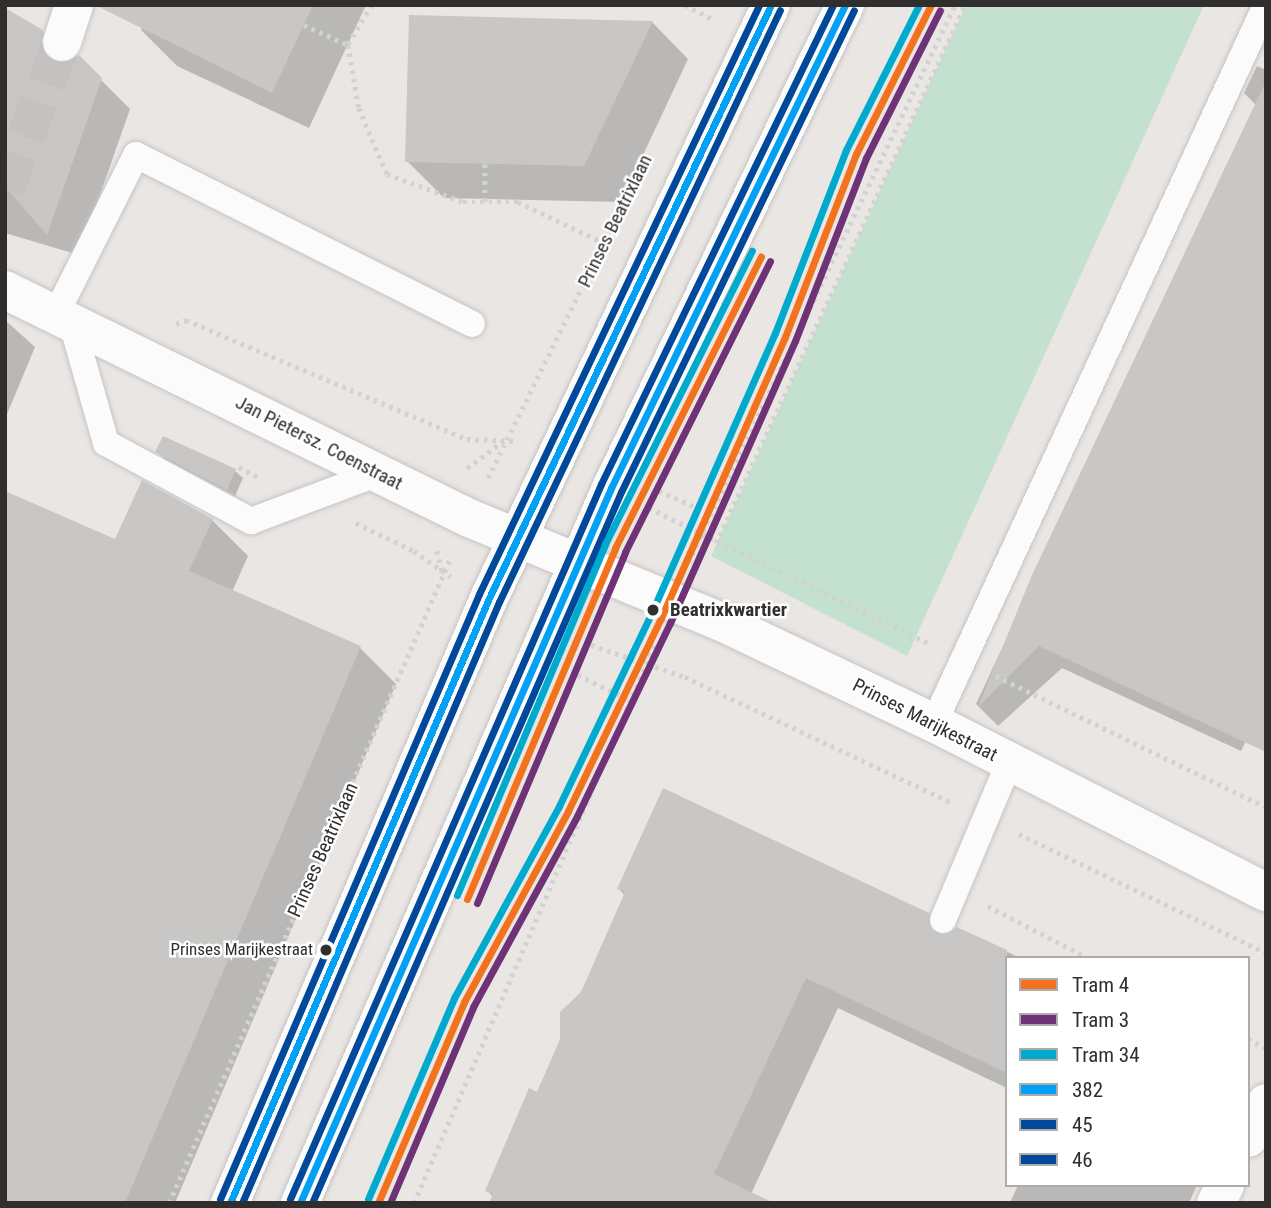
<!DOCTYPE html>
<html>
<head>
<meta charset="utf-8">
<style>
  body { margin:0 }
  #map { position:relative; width:1271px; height:1208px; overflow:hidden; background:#e9e6e4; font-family:"Roboto Condensed",sans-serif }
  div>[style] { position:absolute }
  .green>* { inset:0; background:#c4e0cf }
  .shadow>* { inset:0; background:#0003 }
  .building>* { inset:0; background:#c9c7c6 }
  .primary-tunnel>* { height:38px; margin-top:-19px; transform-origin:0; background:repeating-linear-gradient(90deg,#c4c1c0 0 38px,transparent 0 57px) }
  .path>* { height:4.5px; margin-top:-2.25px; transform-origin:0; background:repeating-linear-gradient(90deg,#d2d2d1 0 3.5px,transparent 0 8.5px) }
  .roads { filter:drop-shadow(0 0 2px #c6c4c3) drop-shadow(0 0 2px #c6c4c3) }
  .lane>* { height:26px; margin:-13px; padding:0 13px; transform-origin:13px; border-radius:13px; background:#fcfbfb }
  .street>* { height:38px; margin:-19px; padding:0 19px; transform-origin:19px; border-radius:19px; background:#fcfbfb }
  .secondary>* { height:38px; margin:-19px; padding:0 19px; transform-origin:19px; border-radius:19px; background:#fcfbfb }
  .primary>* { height:38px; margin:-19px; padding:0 19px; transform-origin:19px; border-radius:19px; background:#fcfbfb }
  .bus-1>* { height:7px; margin:-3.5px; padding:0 3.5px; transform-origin:3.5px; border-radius:3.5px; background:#02a1f5 }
  .bus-2>* { height:7px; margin:-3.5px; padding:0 3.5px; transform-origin:3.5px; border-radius:3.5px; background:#004899 }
  .bus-3>* { height:7px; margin:-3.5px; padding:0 3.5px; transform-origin:3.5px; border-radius:3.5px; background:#004899 }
  .tram-1>* { height:7px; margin:-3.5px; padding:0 3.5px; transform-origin:3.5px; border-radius:3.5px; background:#f2721d }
  .tram-2>* { height:7px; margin:-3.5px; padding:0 3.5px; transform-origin:3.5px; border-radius:3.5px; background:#703276 }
  .tram-3>* { height:7px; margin:-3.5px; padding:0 3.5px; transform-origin:3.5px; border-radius:3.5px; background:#00a9ce }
  .dots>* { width:19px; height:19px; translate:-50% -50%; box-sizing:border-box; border:4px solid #fff; border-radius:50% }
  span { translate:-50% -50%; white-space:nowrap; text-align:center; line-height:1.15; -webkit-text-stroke:5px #fff; paint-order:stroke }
  .bus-label { font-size:17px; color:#302f2e }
  .right { translate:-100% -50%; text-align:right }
  .street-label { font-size:19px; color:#302f2e }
  .stop-label { font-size:19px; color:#302f2e; font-weight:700 }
  .left { translate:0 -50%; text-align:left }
  .frame { position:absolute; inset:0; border:7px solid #302f2e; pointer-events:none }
  .legend { position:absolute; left:1005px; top:956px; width:245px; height:231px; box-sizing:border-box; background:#fff; border:2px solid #acacab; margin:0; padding:9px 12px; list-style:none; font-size:21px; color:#302f2e }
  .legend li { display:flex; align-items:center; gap:14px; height:35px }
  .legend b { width:35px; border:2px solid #acacab }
</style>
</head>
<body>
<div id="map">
  <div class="green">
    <i style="clip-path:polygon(966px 5px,1204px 5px,907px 656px,711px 556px)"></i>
  </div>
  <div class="shadow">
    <i style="clip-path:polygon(153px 5px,366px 5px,309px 128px,177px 66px,141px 30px)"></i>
    <i style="clip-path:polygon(5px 14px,42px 32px,70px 60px,78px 57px,130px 109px,79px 255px,5px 233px)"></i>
    <i style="clip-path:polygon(410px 17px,652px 22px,688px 59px,621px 202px,444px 198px,407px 161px)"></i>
    <i style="clip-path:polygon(1257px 66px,1266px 70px,1266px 701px,1241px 751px,1062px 668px,998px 726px,976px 704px,1256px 105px,1244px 93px)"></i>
    <i style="clip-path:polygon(5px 320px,35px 347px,5px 419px)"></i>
    <i style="clip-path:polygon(163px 438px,235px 471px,243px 478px,235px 496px,165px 459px,157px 451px)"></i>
    <i style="clip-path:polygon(212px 520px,248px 556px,232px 592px,360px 648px,396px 684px,175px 1203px,5px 1203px,116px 542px)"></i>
    <i style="clip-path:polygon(619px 889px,928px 915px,946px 933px,957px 928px,1020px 958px,1007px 958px,1007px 1088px,838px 1008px,751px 1194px,493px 1197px,487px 1190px,538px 1095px,625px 896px)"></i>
    <i style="clip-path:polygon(1018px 1185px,1197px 1185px,1189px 1203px,1010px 1203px)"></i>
  </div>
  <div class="building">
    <i style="clip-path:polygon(95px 5px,313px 5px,272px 93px)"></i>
    <i style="clip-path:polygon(5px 8px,43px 30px,46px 57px,66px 63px,79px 55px,102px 78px,47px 235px,5px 186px)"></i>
    <i style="clip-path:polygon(409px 15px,609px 20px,653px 21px,584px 166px,405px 162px)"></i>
    <i style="clip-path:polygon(1266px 81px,1266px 752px,1039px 646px,978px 707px,1032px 575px)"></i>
    <i style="clip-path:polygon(163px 436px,236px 469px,227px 490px,155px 452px)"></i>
    <i style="clip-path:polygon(142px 480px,213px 519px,189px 571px,361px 646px,125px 1203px,5px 1203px,5px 491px,115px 539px)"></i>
    <i style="clip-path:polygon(663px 788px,929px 913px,936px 934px,957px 927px,1007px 950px,1007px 1073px,806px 978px,714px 1174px,774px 1203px,489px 1203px,493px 1194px,485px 1191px,529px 1088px,537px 1092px,560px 1039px,560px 1012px,581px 992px,625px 892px,617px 889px)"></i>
  </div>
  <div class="primary-tunnel">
    <i style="left:5px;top:190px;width:159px;rotate:-68.9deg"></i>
  </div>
  <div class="path">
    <i style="left:372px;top:5px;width:47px;rotate:121deg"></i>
    <i style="left:348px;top:45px;width:64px;rotate:80.1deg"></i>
    <i style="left:359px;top:108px;width:72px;rotate:67deg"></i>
    <i style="left:387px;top:174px;width:81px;rotate:20.2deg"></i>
    <i style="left:463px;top:202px;width:55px"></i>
    <i style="left:518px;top:202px;width:95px;rotate:25.5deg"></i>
    <i style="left:685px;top:5px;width:33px;rotate:27deg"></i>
    <i style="left:304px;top:25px;width:48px;rotate:24.4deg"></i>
    <i style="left:485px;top:164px;width:38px;rotate:90deg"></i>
    <i style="left:176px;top:324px;width:11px;rotate:-22deg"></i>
    <i style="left:186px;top:320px;width:305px;rotate:23deg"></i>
    <i style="left:467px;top:439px;width:49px;rotate:2.3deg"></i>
    <i style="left:239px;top:467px;width:22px;rotate:27deg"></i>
    <i style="left:467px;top:468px;width:50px;rotate:-36.9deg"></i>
    <i style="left:488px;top:478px;width:292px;rotate:-63.8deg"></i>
    <i style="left:659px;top:491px;width:52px;rotate:23.6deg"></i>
    <i style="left:649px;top:508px;width:310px;rotate:25.8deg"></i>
    <i style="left:356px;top:523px;width:64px;rotate:25.8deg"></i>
    <i style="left:414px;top:551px;width:45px;rotate:35.1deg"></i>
    <i style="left:716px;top:543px;width:593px;rotate:-65.16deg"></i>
    <i style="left:437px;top:551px;width:23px;rotate:75deg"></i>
    <i style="left:688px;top:562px;width:618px;rotate:-64.39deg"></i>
    <i style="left:591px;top:645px;width:99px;rotate:18.8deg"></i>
    <i style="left:685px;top:677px;width:294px;rotate:25.2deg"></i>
    <i style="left:578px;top:675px;width:55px;rotate:25.6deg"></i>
    <i style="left:996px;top:676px;width:300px;rotate:25.9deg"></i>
    <i style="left:1019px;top:834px;width:274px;rotate:25.7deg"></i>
    <i style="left:988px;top:906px;width:113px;rotate:27.5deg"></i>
    <i style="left:1248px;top:1039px;width:20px;rotate:27deg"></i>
    <i style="left:169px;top:1203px;width:703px;rotate:-66.43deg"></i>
    <i style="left:414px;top:1203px;width:612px;rotate:-66.7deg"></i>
  </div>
  <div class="roads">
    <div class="lane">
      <i style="left:56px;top:314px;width:178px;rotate:-63.3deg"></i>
      <i style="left:136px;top:155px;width:376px;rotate:26.7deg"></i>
      <i style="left:71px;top:320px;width:128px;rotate:74.1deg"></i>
      <i style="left:106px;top:443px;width:165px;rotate:28.3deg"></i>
      <i style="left:251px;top:521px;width:137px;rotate:-20.6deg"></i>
      <i style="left:934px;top:723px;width:791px;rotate:-65.18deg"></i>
      <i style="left:943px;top:920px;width:170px;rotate:-67.2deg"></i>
    </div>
    <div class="street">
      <i style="left:5px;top:290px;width:517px;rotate:26.17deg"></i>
      <i style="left:469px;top:518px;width:276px;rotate:22.4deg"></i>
      <i style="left:724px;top:623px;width:233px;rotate:25.5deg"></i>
      <i style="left:934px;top:723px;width:373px;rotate:27deg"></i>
      <i style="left:1248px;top:1138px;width:39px;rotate:-63deg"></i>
      <i style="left:1216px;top:1203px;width:20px;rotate:-63deg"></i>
    </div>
    <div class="secondary">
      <i style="left:230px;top:1203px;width:658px;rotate:-66.82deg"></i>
      <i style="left:489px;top:598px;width:657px;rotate:-64.57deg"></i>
      <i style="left:300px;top:1203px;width:780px;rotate:-66.49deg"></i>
      <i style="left:611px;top:488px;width:537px;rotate:-64.15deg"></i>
    </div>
    <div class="primary">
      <i style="left:62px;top:42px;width:39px;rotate:-72deg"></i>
    </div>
  </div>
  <div class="bus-1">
    <i style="left:230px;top:1203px;width:658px;rotate:-66.82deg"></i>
    <i style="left:489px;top:598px;width:657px;rotate:-64.57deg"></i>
    <i style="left:300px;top:1203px;width:780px;rotate:-66.49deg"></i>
    <i style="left:611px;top:488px;width:537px;rotate:-64.15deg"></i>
  </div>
  <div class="bus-2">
    <i style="left:242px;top:1203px;width:654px;rotate:-66.85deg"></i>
    <i style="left:499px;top:602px;width:655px;rotate:-64.61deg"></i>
    <i style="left:312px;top:1203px;width:775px;rotate:-66.51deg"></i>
    <i style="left:621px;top:492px;width:535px;rotate:-64.2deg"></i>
  </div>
  <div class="bus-3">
    <i style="left:220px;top:1199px;width:658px;rotate:-66.82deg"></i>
    <i style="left:479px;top:594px;width:652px;rotate:-64.57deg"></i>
    <i style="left:290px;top:1199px;width:780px;rotate:-66.49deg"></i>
    <i style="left:601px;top:484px;width:532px;rotate:-64.16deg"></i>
  </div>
  <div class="tram-1">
    <i style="left:467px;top:899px;width:381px;rotate:-67.1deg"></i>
    <i style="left:615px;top:548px;width:326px;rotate:-63.4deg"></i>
    <i style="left:378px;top:1203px;width:219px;rotate:-66.8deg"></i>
    <i style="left:464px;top:1002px;width:217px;rotate:-61.4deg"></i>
    <i style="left:568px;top:811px;width:214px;rotate:-64.3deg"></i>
    <i style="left:661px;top:618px;width:307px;rotate:-66.2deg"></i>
    <i style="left:785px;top:337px;width:196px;rotate:-68.8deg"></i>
    <i style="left:856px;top:154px;width:167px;rotate:-63.3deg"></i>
  </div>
  <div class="tram-2">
    <i style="left:477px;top:903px;width:381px;rotate:-67.1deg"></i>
    <i style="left:625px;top:552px;width:325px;rotate:-63.5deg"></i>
    <i style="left:390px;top:1203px;width:213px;rotate:-67deg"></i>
    <i style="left:473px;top:1007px;width:217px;rotate:-61.4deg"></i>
    <i style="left:577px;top:816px;width:214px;rotate:-64.3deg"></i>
    <i style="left:670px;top:623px;width:308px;rotate:-66.1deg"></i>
    <i style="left:795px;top:341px;width:196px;rotate:-68.8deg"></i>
    <i style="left:866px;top:158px;width:165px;rotate:-63.4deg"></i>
  </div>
  <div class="tram-3">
    <i style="left:457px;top:895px;width:381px;rotate:-67.1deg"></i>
    <i style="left:605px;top:544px;width:328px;rotate:-63.4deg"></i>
    <i style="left:368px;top:1199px;width:219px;rotate:-66.8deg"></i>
    <i style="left:454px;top:998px;width:219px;rotate:-61.3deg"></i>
    <i style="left:559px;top:806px;width:213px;rotate:-64.4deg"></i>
    <i style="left:651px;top:614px;width:307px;rotate:-66.2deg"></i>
    <i style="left:775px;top:333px;width:196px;rotate:-68.8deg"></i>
    <i style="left:846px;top:150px;width:162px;rotate:-63.3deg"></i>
  </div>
  <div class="dots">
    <i style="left:653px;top:610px;background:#302f2e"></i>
    <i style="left:326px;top:950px;background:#302f2e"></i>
  </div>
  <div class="bus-label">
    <span class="right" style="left:313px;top:950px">Prinses Marijkestraat</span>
  </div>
  <div class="street-label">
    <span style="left:615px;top:221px;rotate:-64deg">Prinses Beatrixlaan</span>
    <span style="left:319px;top:443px;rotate:27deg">Jan Pietersz. Coenstraat</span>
    <span style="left:925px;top:720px;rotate:27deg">Prinses Marijkestraat</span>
    <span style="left:323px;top:850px;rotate:-66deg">Prinses Beatrixlaan</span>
  </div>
  <div class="stop-label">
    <span class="left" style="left:670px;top:610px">Beatrixkwartier</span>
  </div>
  <div class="frame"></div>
  <ul class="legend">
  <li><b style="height:9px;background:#f2721d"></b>Tram 4</li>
  <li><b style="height:9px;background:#703276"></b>Tram 3</li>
  <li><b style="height:9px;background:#00a9ce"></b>Tram 34</li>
  <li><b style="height:9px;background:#02a1f5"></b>382</li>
  <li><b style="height:9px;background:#004899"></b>45</li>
  <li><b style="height:9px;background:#004899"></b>46</li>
  </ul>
</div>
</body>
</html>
